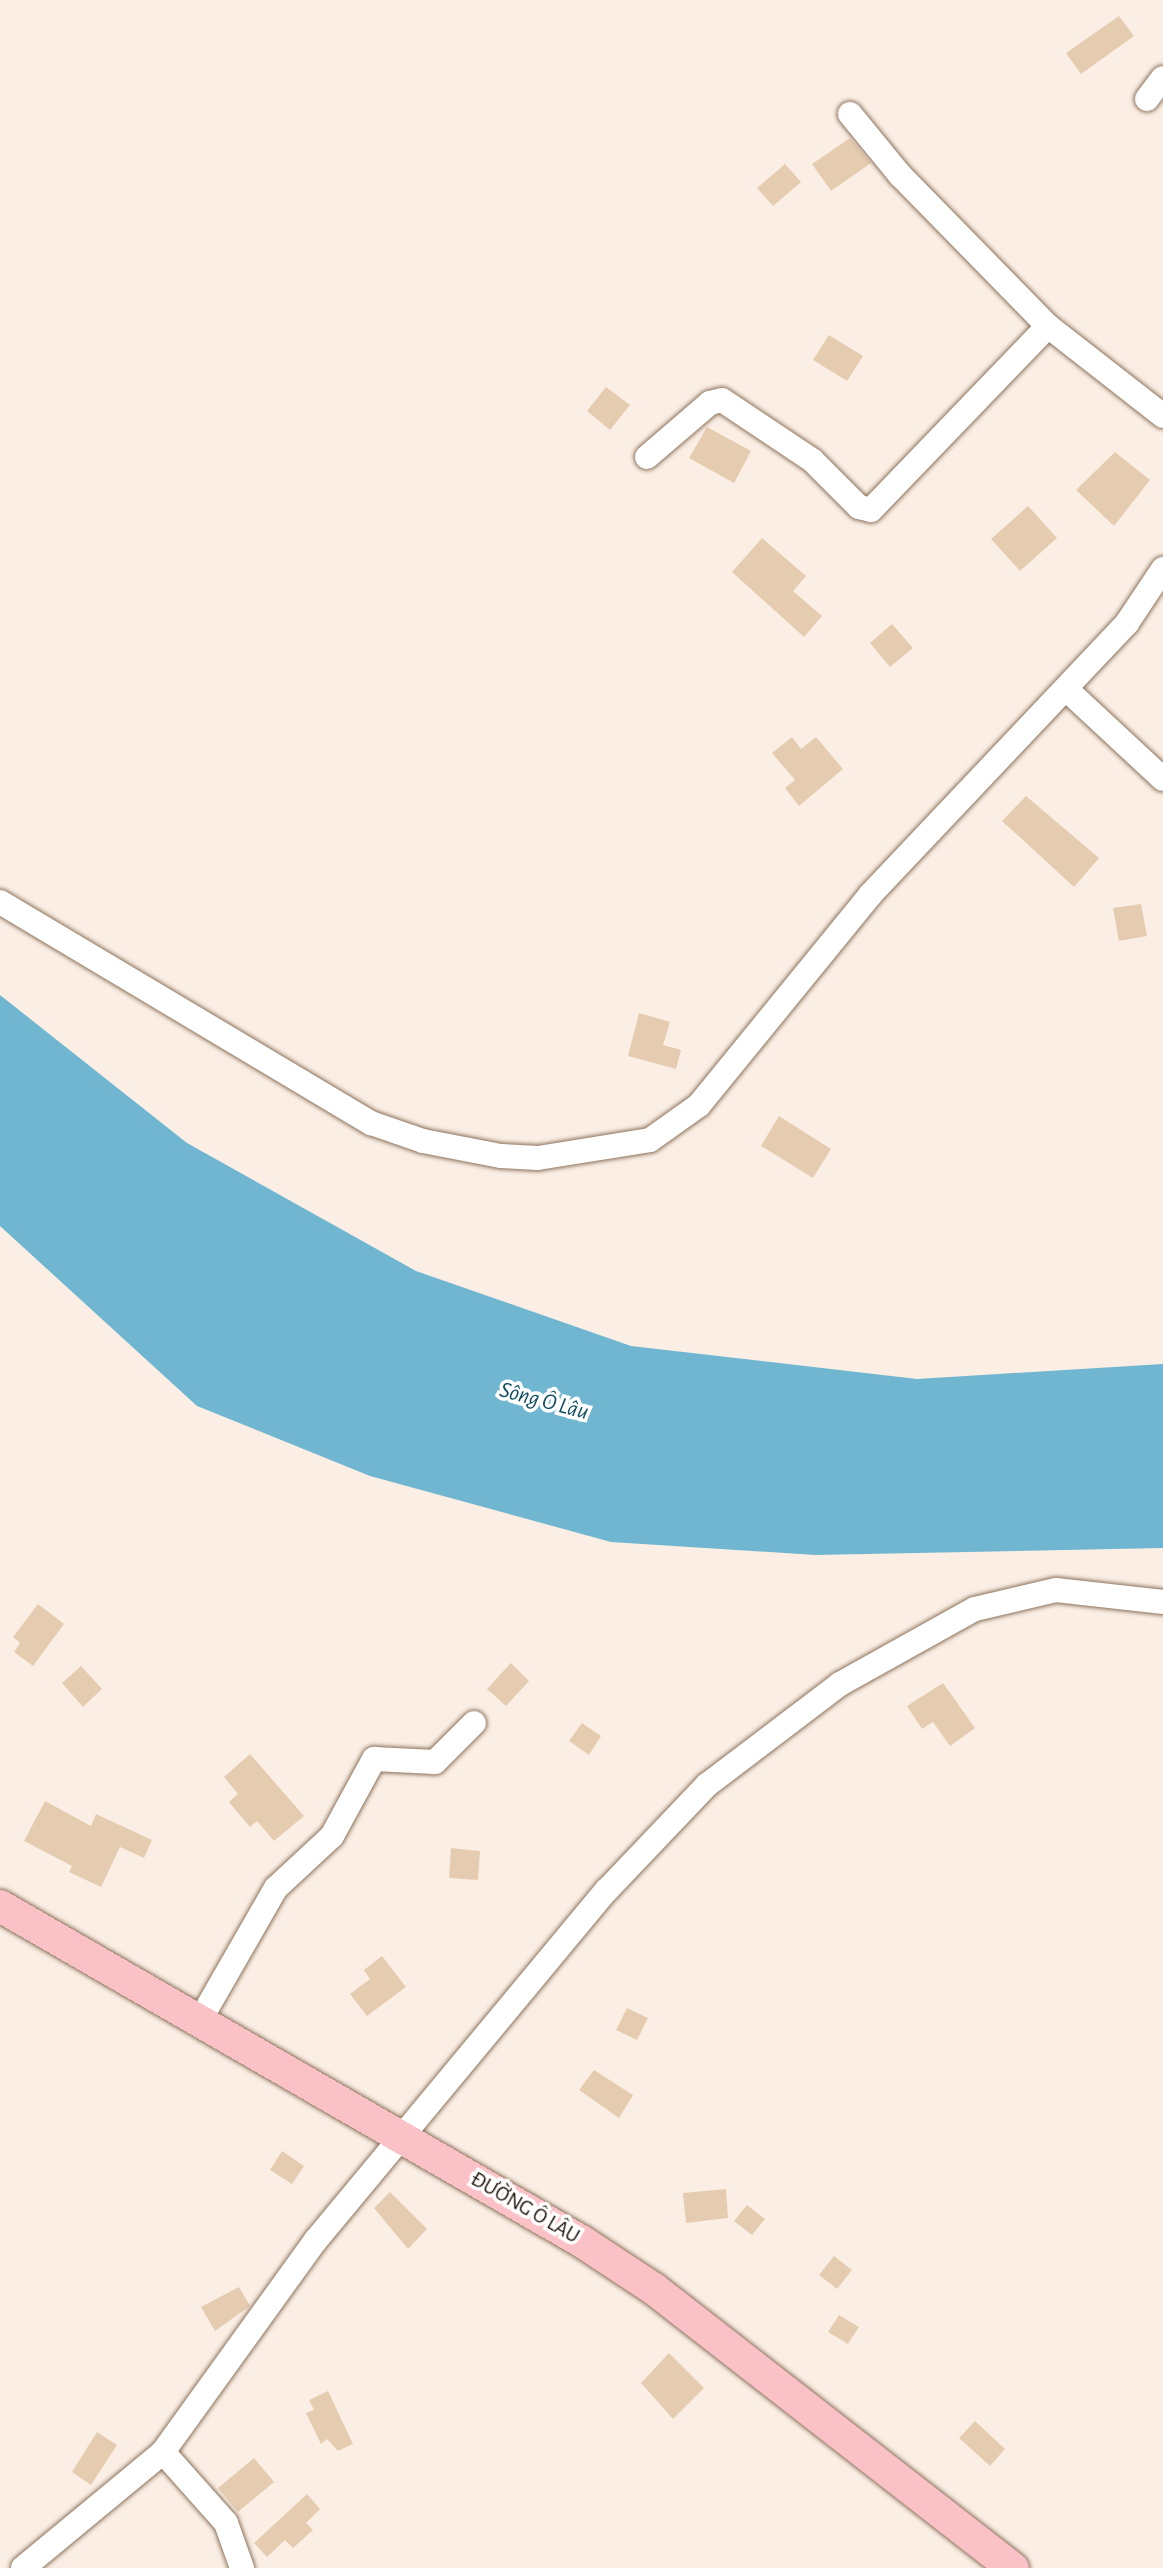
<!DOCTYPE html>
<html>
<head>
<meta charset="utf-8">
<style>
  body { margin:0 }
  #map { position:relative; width:1163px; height:2568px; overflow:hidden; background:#fbefe5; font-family:"Alegreya Sans",sans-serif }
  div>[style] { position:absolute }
  .water>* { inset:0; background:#70b6d1 }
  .building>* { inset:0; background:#e5ccb0 }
  .roads { filter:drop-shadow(0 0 2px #8d735c) drop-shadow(0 0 2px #8d735c) }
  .minor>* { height:24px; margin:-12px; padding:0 12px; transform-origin:12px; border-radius:12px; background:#fff }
  .major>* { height:32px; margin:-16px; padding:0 16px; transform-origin:16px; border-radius:16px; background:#fac1c7 }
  span { translate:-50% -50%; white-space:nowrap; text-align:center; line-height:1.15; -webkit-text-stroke:7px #fff; paint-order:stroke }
  .street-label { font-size:21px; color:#21170e }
  .water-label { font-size:23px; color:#124d61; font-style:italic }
</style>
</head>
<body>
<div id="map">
  <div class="water">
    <i style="clip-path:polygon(0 995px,187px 1143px,416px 1271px,631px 1346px,917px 1379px,1163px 1364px,1163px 1548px,815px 1555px,611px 1542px,370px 1476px,197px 1406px,0 1226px)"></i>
  </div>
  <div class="building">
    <i style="clip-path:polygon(1119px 16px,1134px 36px,1081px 74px,1066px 53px)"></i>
    <i style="clip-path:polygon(850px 138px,871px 163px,831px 191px,812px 164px)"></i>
    <i style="clip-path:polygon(785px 164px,801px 182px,773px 206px,757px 188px)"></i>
    <i style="clip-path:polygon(829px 335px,863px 356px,847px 381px,813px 360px)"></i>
    <i style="clip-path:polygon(606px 387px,630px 405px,610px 430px,587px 411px)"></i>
    <i style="clip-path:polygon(707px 427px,751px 451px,734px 483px,689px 458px)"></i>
    <i style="clip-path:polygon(1115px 452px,1150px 480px,1114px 526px,1076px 490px)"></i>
    <i style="clip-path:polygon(1028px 506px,1057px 538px,1020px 571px,991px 539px)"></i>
    <i style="clip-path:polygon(762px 538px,806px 576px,793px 591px,822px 616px,804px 637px,732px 572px)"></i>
    <i style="clip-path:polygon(892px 624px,913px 648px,890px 667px,870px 643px)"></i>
    <i style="clip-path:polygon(792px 737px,801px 749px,816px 737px,843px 769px,799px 806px,785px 788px,795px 780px,772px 753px)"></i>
    <i style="clip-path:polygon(1026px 796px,1099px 858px,1074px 887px,1002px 821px)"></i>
    <i style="clip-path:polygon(1141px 904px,1147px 936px,1119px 941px,1113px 908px)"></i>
    <i style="clip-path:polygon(639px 1013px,670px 1022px,663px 1045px,681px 1050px,676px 1069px,628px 1056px)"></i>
    <i style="clip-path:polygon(779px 1116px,831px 1149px,813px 1178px,761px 1146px)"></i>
    <i style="clip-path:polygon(38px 1604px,64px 1624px,33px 1666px,14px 1652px,20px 1643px,13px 1637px)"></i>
    <i style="clip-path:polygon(511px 1663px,529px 1681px,506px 1706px,487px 1689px)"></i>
    <i style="clip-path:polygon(81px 1666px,102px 1689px,83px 1707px,62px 1683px)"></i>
    <i style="clip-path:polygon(943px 1683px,975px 1728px,950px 1746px,933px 1722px,922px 1729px,907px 1706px)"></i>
    <i style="clip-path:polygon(582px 1723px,601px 1736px,589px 1755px,569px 1741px)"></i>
    <i style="clip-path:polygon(250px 1754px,304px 1816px,274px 1841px,257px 1821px,250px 1827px,229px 1802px,238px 1794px,224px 1777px)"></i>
    <i style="clip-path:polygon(45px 1801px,91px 1826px,96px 1814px,152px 1840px,144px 1858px,120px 1847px,101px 1887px,69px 1872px,72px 1866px,24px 1841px)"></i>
    <i style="clip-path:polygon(451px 1848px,480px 1851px,478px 1880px,449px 1878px)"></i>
    <i style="clip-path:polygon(382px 1956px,406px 1987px,367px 2016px,350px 1994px,370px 1979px,364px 1970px)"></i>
    <i style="clip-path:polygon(627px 2008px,648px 2018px,637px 2040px,616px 2030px)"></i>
    <i style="clip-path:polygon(594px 2070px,633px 2095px,619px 2118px,579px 2090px)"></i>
    <i style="clip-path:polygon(282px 2151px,304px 2166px,292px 2184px,270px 2170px)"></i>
    <i style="clip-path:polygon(726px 2189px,728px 2218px,686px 2223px,683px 2193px)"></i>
    <i style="clip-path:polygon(390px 2192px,427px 2229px,408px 2249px,374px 2208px)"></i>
    <i style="clip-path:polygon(747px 2205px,765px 2219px,752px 2235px,734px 2221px)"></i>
    <i style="clip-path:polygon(834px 2256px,852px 2270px,837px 2289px,819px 2275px)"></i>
    <i style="clip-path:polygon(239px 2287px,250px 2306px,215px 2331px,201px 2307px)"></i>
    <i style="clip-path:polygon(839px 2315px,859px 2327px,848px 2344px,828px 2332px)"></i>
    <i style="clip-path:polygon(669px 2353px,704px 2388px,673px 2419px,641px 2383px)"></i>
    <i style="clip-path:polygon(328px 2391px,353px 2444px,338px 2451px,327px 2439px,321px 2444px,306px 2413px,314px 2410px,309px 2400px)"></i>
    <i style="clip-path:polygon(975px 2421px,1005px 2449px,990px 2466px,959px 2438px)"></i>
    <i style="clip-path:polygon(97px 2432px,117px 2445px,91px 2485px,72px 2472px)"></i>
    <i style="clip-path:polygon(254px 2458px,274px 2482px,238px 2512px,218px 2488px)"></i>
    <i style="clip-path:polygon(307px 2494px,320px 2509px,306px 2523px,313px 2530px,293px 2548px,285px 2540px,267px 2557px,254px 2543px)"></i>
  </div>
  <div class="roads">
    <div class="minor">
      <i style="left:1147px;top:99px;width:26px;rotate:-53deg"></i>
      <i style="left:850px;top:114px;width:79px;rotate:50.7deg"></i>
      <i style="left:900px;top:175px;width:211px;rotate:45.6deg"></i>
      <i style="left:1048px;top:326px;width:146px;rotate:38deg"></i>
      <i style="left:647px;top:457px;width:83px;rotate:-40.6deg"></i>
      <i style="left:710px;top:403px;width:12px;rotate:-14deg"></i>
      <i style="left:722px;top:400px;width:108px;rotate:33.7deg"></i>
      <i style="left:812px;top:460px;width:66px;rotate:45deg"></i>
      <i style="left:859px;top:507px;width:12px;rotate:14deg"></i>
      <i style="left:871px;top:510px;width:255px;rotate:-46.1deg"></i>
      <i style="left:1066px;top:689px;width:132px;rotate:42.9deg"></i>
      <i style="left:0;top:902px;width:432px;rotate:30.8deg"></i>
      <i style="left:371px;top:1123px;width:55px;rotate:19.1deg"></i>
      <i style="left:423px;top:1141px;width:79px;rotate:10.9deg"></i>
      <i style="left:501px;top:1156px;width:37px;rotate:3deg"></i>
      <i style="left:538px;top:1158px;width:113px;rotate:-9.1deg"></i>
      <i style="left:650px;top:1140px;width:60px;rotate:-35.5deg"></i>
      <i style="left:699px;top:1105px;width:271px;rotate:-50.8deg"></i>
      <i style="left:870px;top:895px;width:374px;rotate:-46.6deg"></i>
      <i style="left:1127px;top:623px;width:65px;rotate:-56.3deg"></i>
      <i style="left:200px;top:2020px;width:152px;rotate:-60.1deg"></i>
      <i style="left:276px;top:1888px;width:76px;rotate:-42.9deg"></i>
      <i style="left:332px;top:1836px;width:88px;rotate:-61.4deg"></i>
      <i style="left:374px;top:1759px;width:61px;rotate:2.8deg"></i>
      <i style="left:435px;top:1762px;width:55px;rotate:-45deg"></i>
      <i style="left:163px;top:2452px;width:95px;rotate:48.4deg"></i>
      <i style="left:226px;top:2523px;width:48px;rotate:70.4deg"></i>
      <i style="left:23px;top:2568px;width:182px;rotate:-39.6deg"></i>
      <i style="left:163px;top:2452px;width:261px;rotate:-54.2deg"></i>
      <i style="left:316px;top:2240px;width:455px;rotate:-50.3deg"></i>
      <i style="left:607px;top:1890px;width:145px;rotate:-46.4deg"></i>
      <i style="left:707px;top:1785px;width:167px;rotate:-37.2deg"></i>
      <i style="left:840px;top:1684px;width:154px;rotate:-29.1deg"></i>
      <i style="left:975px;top:1609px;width:83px;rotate:-13.2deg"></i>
      <i style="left:1056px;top:1590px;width:108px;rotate:6.4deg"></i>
    </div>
    <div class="major">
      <i style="left:0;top:1906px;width:671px;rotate:29.97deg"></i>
      <i style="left:581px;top:2241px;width:87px;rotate:33.3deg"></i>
      <i style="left:654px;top:2289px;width:455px;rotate:37.9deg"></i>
    </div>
  </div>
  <div class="street-label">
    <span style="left:525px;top:2208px;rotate:30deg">ĐƯỜNG Ô LÂU</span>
  </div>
  <div class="water-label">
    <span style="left:544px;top:1402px;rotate:15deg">Sông Ô Lâu</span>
  </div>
</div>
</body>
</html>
